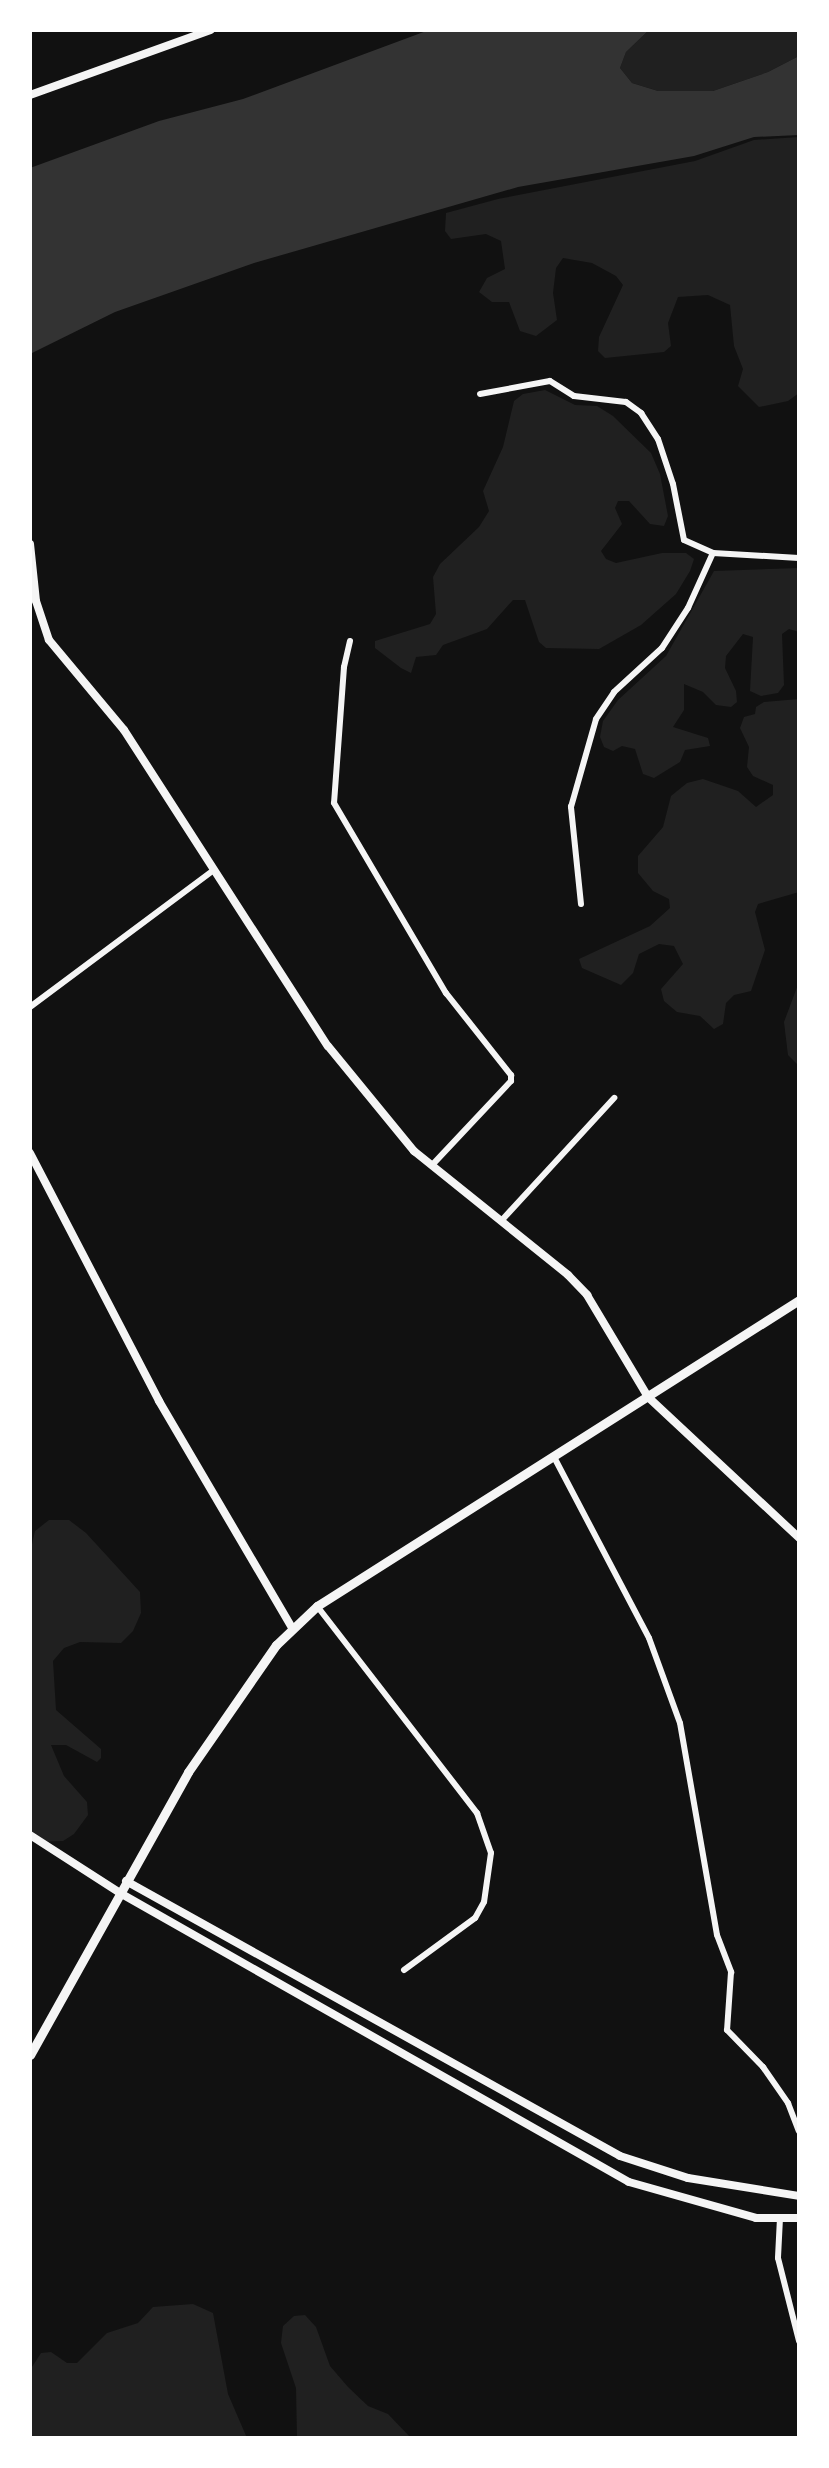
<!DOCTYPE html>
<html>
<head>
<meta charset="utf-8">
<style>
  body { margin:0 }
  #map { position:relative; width:829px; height:2468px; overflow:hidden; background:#111; font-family:Quicksand,sans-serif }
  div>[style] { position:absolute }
  .green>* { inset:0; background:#202020 }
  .water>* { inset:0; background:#333 }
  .minor>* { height:6px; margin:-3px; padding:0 3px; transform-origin:3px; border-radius:3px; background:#f5f5f5 }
  .tertiary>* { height:8px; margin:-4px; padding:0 4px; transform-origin:4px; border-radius:4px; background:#f5f5f5 }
  .secondary>* { height:8px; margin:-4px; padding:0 4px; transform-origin:4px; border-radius:4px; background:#f5f5f5 }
  .primary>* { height:9px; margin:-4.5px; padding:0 4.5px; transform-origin:4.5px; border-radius:4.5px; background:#f5f5f5 }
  span { translate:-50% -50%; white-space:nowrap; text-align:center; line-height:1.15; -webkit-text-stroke:8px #fff; paint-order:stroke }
  .frame { position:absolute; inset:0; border:32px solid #fff; pointer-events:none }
</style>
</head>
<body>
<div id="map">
  <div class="green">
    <i style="clip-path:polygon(649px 30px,799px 30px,799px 56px,768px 72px,713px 91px,658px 91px,632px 83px,620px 68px,626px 52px)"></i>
    <i style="clip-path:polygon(799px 137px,799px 393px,788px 401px,759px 407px,738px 386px,743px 369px,734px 346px,730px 305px,708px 295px,678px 297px,668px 323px,671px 346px,664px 352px,605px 358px,598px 351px,599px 337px,623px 285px,616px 276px,592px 263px,563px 258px,556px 268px,553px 293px,557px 320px,536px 336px,520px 331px,509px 302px,492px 302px,479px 292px,487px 278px,505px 269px,501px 241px,486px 234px,451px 239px,445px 231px,446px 213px,498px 199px,695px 161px,754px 140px)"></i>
    <i style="clip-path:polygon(545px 390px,575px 405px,597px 406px,613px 416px,651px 453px,660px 474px,668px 516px,664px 526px,650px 524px,629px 501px,618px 501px,615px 508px,622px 524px,601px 551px,606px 559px,616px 563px,662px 553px,686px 553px,694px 559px,690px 571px,676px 594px,641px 625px,599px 649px,546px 648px,539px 642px,525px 600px,513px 600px,487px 629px,443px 645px,436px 655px,416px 657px,411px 673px,401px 668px,375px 648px,375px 641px,430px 624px,436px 614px,433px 577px,440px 564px,479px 527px,489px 511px,483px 491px,503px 447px,514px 401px,523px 394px)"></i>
    <i style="clip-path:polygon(799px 568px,799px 632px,789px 629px,782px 634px,784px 685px,778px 693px,761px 696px,750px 691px,753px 637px,743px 634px,726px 656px,725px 668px,736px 691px,737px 702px,731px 707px,716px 705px,703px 692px,684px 684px,684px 710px,673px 727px,708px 738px,710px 746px,685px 750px,680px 762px,654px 778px,643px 774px,635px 749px,622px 746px,613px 751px,604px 747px,600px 737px,603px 721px,618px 700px,666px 656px,714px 571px)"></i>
    <i style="clip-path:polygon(799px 699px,799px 892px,758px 904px,755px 912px,765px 950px,751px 991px,734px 995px,726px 1003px,723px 1024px,714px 1029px,700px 1016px,677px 1012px,664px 1001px,661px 989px,683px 964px,674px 946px,659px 944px,639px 954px,633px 973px,621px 985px,582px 968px,579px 959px,650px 926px,670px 908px,669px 899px,653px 891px,638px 873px,638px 856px,663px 827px,671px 796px,687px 783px,703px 779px,738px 791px,756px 807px,773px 795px,773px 785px,753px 776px,747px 767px,749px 747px,740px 728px,744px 717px,755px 714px,756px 707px,764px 702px)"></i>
    <i style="clip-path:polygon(799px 982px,799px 1066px,788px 1055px,784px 1022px)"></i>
    <i style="clip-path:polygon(49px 1520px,69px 1520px,86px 1533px,140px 1592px,141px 1613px,133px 1631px,121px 1643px,80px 1642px,64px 1648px,53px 1661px,56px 1710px,101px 1749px,101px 1758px,97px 1762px,66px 1745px,51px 1745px,64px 1776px,87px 1802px,88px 1815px,74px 1834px,63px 1841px,30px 1842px,30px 1553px,35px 1531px)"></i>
    <i style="clip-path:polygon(193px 2304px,213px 2313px,228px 2394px,247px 2438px,30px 2438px,30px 2370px,41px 2353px,51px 2352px,67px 2363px,77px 2363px,107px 2333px,138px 2323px,153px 2307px)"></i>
    <i style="clip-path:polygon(305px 2315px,316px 2327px,330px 2366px,348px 2387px,368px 2406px,388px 2414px,411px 2438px,297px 2438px,296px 2388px,281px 2343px,283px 2326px,294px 2316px)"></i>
  </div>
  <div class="water">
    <i style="clip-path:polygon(429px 30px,649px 30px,626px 52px,620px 68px,632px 83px,658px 91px,713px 91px,768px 72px,799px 56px,799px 135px,754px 137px,694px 156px,518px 187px,254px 263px,115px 312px,30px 354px,30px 168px,159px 121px,243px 99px)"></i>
  </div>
  <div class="minor">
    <i style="left:480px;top:394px;width:71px;rotate:-10.5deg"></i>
    <i style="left:550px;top:381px;width:28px;rotate:32deg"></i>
    <i style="left:574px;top:396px;width:52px;rotate:6.6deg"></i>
    <i style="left:626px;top:402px;width:19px;rotate:36deg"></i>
    <i style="left:641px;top:413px;width:31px;rotate:57deg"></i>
    <i style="left:658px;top:439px;width:47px;rotate:71.6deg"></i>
    <i style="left:673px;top:484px;width:57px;rotate:78.9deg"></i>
    <i style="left:684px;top:540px;width:32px;rotate:24deg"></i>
    <i style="left:713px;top:553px;width:86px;rotate:3.3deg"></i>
    <i style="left:350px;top:641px;width:27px;rotate:103deg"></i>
    <i style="left:344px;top:667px;width:136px;rotate:94.2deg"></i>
    <i style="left:334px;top:803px;width:221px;rotate:59.5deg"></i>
    <i style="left:446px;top:993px;width:105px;rotate:51.6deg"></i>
    <i style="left:511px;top:1075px;width:6px;rotate:90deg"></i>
    <i style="left:511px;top:1081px;width:115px;rotate:133.2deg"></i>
    <i style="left:581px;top:904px;width:98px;rotate:-95.9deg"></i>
    <i style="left:571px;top:807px;width:91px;rotate:-74.1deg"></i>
    <i style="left:596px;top:719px;width:32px;rotate:-56deg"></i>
    <i style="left:614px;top:692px;width:65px;rotate:-42.5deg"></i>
    <i style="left:662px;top:648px;width:48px;rotate:-57deg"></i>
    <i style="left:688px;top:608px;width:60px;rotate:-65.6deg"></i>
    <i style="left:30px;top:1007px;width:229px;rotate:-36.7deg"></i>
    <i style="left:502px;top:1220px;width:166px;rotate:-47.4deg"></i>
    <i style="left:554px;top:1457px;width:204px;rotate:62.3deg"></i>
    <i style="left:649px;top:1638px;width:90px;rotate:70deg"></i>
    <i style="left:680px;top:1723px;width:215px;rotate:80.1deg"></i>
    <i style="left:717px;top:1935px;width:40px;rotate:69deg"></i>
    <i style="left:731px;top:1972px;width:58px;rotate:93.9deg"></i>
    <i style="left:727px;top:2030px;width:52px;rotate:45.8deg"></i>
    <i style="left:763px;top:2067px;width:44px;rotate:55.2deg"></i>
    <i style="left:788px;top:2103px;width:30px;rotate:69deg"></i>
    <i style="left:317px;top:1606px;width:262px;rotate:52.3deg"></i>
    <i style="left:477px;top:1813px;width:42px;rotate:70.7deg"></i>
    <i style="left:491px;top:1853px;width:49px;rotate:98.1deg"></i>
    <i style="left:484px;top:1902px;width:18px;rotate:119deg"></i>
    <i style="left:475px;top:1918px;width:88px;rotate:143.8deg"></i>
    <i style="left:780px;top:2218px;width:40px;rotate:92.9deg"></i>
    <i style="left:778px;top:2258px;width:86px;rotate:75.8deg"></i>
  </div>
  <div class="tertiary">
    <i style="left:30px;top:95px;width:192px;rotate:-19.8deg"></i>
    <i style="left:30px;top:544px;width:57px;rotate:84deg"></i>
    <i style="left:36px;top:601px;width:41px;rotate:71.6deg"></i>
    <i style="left:49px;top:640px;width:117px;rotate:50.2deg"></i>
    <i style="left:124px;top:730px;width:376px;rotate:57.2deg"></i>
    <i style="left:328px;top:1046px;width:136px;rotate:50.7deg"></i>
    <i style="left:414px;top:1151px;width:198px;rotate:38.8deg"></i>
    <i style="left:568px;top:1275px;width:28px;rotate:46deg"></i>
    <i style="left:587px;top:1295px;width:119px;rotate:59.1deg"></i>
    <i style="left:648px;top:1397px;width:207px;rotate:43deg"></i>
    <i style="left:30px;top:1153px;width:280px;rotate:62.5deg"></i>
    <i style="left:159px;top:1401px;width:264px;rotate:59.6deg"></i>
    <i style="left:30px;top:1835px;width:107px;rotate:32.8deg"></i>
  </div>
  <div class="secondary">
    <i style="left:126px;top:1881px;width:565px;rotate:29.1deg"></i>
    <i style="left:620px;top:2156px;width:71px;rotate:17.9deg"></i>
    <i style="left:688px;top:2178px;width:112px;rotate:9.2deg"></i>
    <i style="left:120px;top:1893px;width:585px;rotate:29.59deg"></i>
    <i style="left:629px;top:2182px;width:132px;rotate:15.8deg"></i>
    <i style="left:756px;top:2218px;width:43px"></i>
  </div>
  <div class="primary">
    <i style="left:30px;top:2055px;width:324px;rotate:-60.8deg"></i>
    <i style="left:188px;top:1772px;width:155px;rotate:-55.3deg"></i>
    <i style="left:276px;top:1645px;width:57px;rotate:-43.6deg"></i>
    <i style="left:317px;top:1606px;width:571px;rotate:-32.41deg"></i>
  </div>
  <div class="frame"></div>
</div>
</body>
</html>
